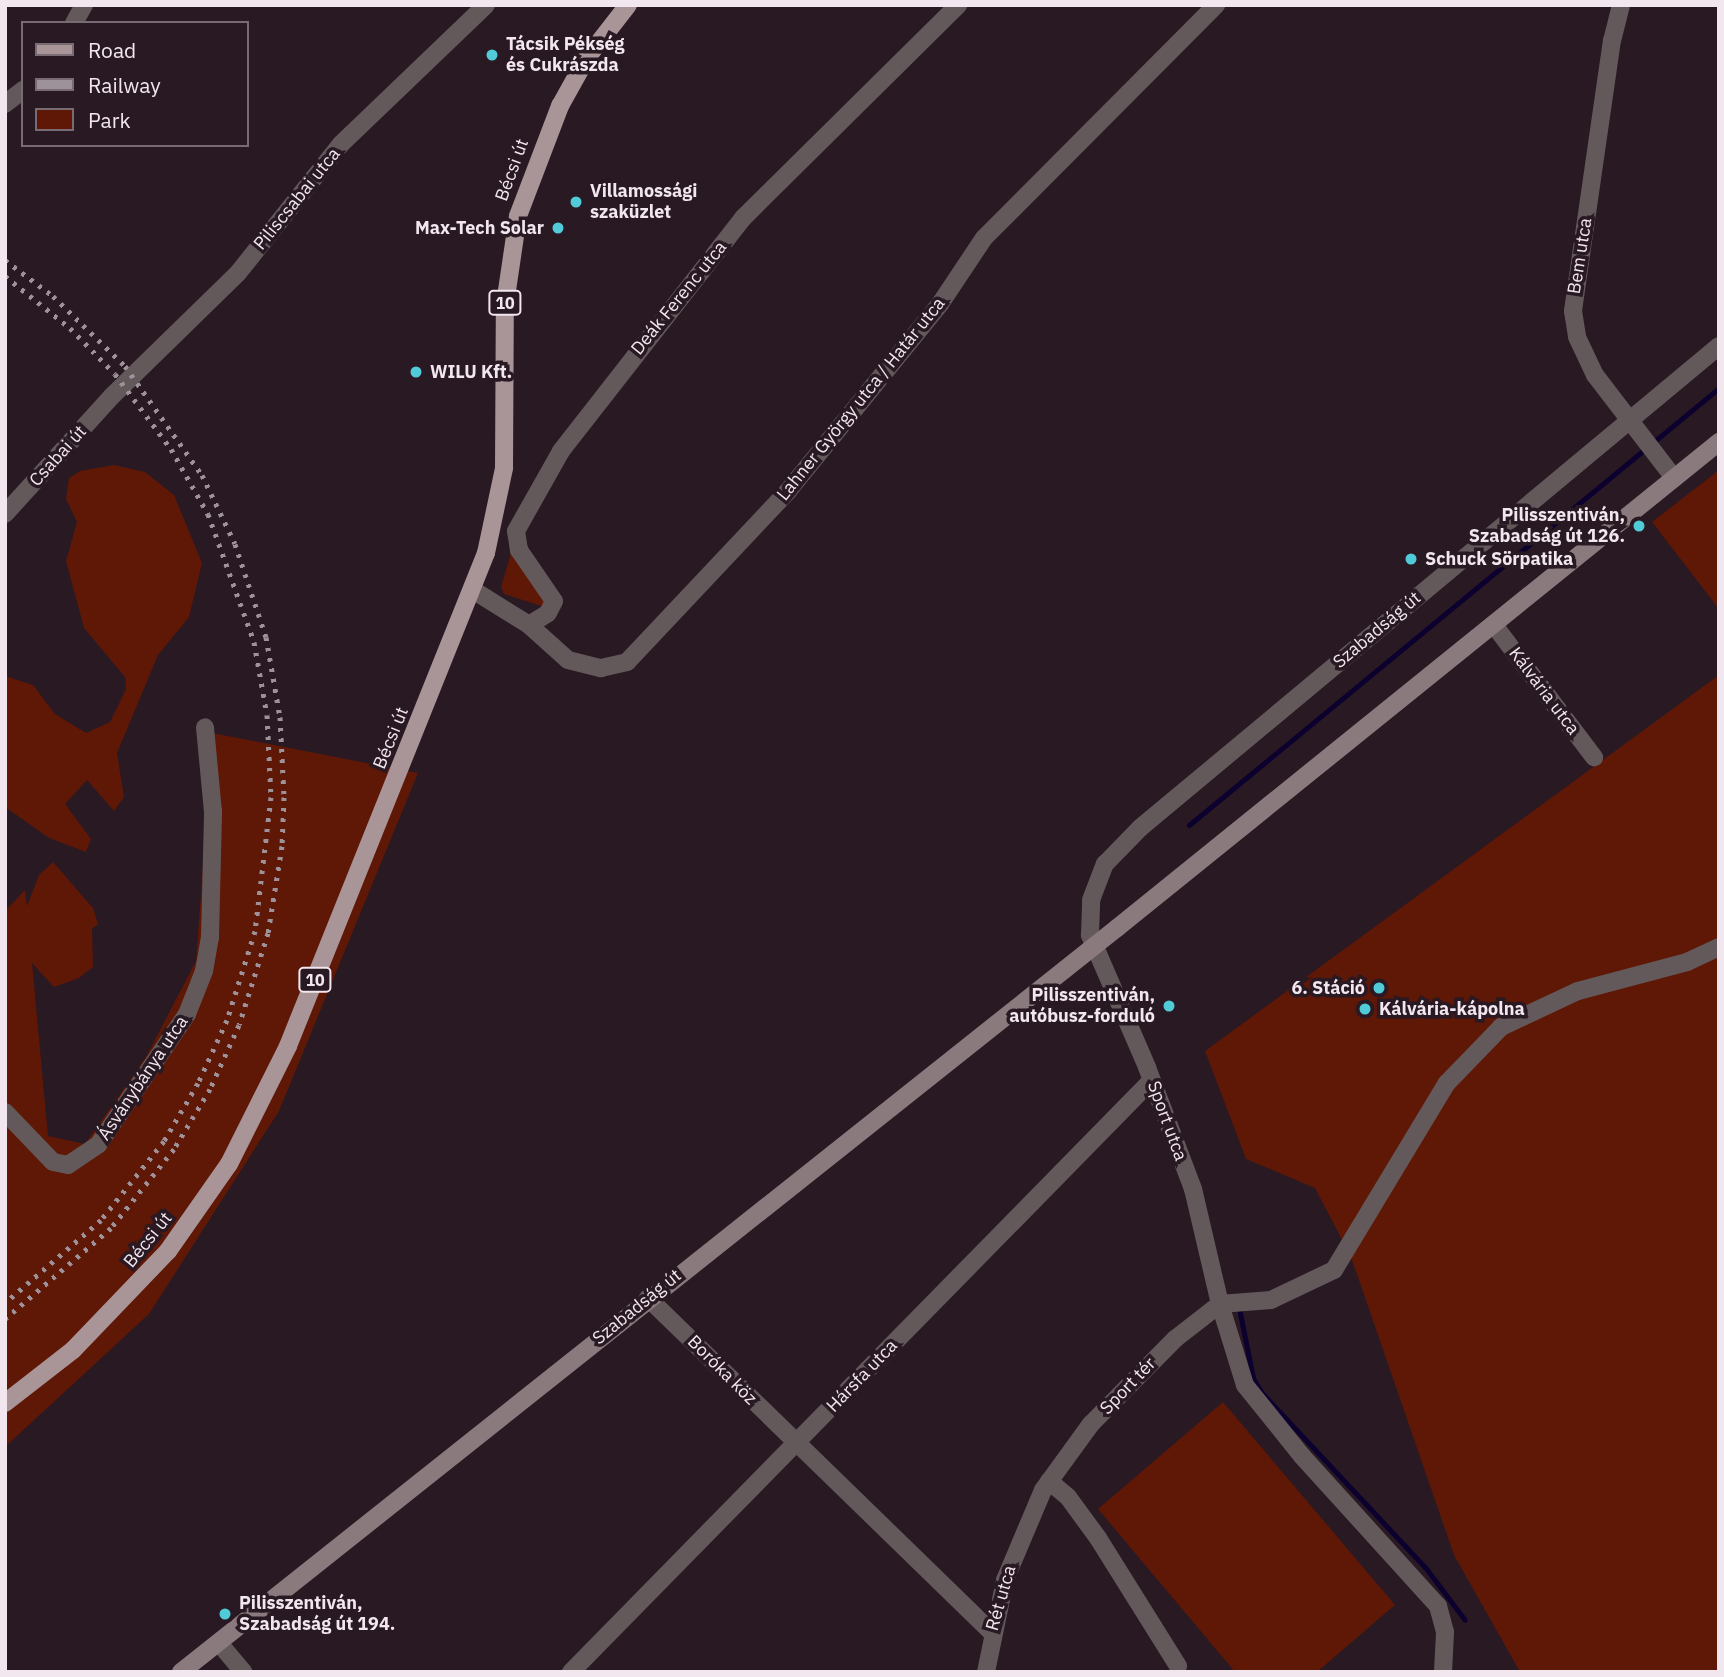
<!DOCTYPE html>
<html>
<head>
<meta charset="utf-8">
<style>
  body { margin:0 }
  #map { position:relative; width:1724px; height:1677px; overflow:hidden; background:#281923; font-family:"IBM Plex Sans",sans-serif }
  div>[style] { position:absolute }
  .green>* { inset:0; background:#5f1706 }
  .stream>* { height:5px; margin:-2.5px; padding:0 2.5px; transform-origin:2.5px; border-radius:2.5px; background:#0c002e }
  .street>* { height:18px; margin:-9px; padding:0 9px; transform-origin:9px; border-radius:9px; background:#63595b }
  .secondary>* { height:18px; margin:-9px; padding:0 9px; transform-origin:9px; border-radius:9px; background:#8b7a7d }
  .primary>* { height:18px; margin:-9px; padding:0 9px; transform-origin:9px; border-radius:9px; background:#a99497 }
  .rail>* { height:5px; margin-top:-2.5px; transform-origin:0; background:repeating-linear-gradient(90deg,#9e929a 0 3.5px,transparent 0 10.5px) }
  .dots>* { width:19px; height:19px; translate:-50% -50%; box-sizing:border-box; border:4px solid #281923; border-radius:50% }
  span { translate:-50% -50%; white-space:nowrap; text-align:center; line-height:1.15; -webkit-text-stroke:7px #281923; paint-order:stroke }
  .shield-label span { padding:2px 5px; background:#281923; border:2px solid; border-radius:5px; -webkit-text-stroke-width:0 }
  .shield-label { font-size:16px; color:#f2e7ee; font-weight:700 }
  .poi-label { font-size:18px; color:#f2e7ee; font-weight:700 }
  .left { translate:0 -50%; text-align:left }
  .right { translate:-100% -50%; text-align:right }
  .street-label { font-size:18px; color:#f2e7ee }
  .frame { position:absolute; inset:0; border:7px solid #f2e7ee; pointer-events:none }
  .legend { position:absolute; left:21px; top:21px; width:228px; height:126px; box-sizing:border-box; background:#281923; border:2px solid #796b74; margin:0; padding:9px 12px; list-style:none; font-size:21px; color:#f2e7ee }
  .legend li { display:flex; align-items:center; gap:14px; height:35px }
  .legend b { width:35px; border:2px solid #796b74 }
</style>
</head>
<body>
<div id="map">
  <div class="green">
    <i style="clip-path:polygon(114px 465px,145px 472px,174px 495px,202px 563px,189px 617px,158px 655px,117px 753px,124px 797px,114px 811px,87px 780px,65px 804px,91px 839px,86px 852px,49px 838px,5px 807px,5px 676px,33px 685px,55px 714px,86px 733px,110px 722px,126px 689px,125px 677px,84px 628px,66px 561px,77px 522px,66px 499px,69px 478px,80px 471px)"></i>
    <i style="clip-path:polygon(1719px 470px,1719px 609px,1652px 522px)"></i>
    <i style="clip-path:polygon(511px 553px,545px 597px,544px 607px,504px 594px,501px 587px)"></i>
    <i style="clip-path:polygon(1719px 675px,1719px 1672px,1520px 1672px,1454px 1555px,1351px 1257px,1315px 1188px,1246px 1159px,1205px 1051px)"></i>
    <i style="clip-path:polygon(202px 731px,418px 773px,279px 1111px,149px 1314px,5px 1447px,5px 911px,25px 890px,27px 906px,39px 875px,53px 862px,93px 908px,98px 924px,92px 929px,93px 967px,79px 978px,54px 987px,32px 963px,48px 1136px,85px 1144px,146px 1057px,196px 961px,205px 839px)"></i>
    <i style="clip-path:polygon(1223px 1402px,1395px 1605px,1317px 1672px,1235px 1672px,1098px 1509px)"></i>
  </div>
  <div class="stream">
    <i style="left:1189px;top:825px;width:687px;rotate:-39.51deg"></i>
    <i style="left:1240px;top:1313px;width:66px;rotate:78.7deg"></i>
    <i style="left:1253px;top:1378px;width:16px;rotate:60deg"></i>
    <i style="left:1261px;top:1392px;width:240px;rotate:46.9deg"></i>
    <i style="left:1425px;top:1567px;width:66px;rotate:53deg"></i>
  </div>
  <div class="street">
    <i style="left:1621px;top:5px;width:36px;rotate:104deg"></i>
    <i style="left:1612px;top:40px;width:274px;rotate:98.2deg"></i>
    <i style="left:1573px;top:311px;width:26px;rotate:81deg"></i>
    <i style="left:1577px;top:337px;width:42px;rotate:64.7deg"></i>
    <i style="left:1595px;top:375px;width:130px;rotate:52.5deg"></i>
    <i style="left:74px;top:23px;width:21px;rotate:-61deg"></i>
    <i style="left:5px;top:104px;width:23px;rotate:-38deg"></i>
    <i style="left:5px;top:514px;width:158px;rotate:-47.8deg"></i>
    <i style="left:111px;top:397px;width:177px;rotate:-44.3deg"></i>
    <i style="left:238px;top:273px;width:165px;rotate:-51.4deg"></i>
    <i style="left:341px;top:144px;width:201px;rotate:-43.8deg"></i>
    <i style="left:473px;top:590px;width:66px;rotate:32deg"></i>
    <i style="left:529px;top:625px;width:52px;rotate:41.9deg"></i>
    <i style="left:568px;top:660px;width:34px;rotate:14deg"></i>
    <i style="left:601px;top:668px;width:27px;rotate:-13deg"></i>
    <i style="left:627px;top:662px;width:235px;rotate:-46.7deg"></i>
    <i style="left:788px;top:491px;width:241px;rotate:-50.9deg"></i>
    <i style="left:940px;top:304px;width:79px;rotate:-56.3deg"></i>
    <i style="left:984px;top:238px;width:329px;rotate:-45.1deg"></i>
    <i style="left:529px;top:625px;width:22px;rotate:-32deg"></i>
    <i style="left:548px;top:613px;width:13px;rotate:-63deg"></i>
    <i style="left:554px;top:601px;width:62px;rotate:-124.5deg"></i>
    <i style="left:519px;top:550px;width:19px;rotate:-99deg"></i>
    <i style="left:516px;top:531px;width:92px;rotate:-60.6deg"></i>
    <i style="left:561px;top:451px;width:296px;rotate:-52deg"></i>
    <i style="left:743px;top:218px;width:303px;rotate:-44.7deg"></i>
    <i style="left:1494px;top:625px;width:166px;rotate:52.9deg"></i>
    <i style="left:5px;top:1112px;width:69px;rotate:46.2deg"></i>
    <i style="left:53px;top:1162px;width:15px;rotate:11deg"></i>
    <i style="left:68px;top:1165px;width:36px;rotate:-34deg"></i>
    <i style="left:98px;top:1145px;width:158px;rotate:-55.8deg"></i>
    <i style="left:187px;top:1014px;width:46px;rotate:-68.4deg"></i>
    <i style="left:204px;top:971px;width:35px;rotate:-80deg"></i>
    <i style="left:210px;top:937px;width:125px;rotate:-88.6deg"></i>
    <i style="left:213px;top:812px;width:85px;rotate:-95.4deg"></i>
    <i style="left:648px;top:1298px;width:479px;rotate:44.2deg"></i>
    <i style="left:1049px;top:1481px;width:25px;rotate:40deg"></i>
    <i style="left:1068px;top:1497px;width:51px;rotate:53.8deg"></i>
    <i style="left:1098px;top:1538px;width:151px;rotate:58deg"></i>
    <i style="left:219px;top:1643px;width:38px;rotate:50deg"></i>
    <i style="left:571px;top:1672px;width:829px;rotate:-45.54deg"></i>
    <i style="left:986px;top:1672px;width:94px;rotate:-78.3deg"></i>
    <i style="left:1005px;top:1580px;width:98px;rotate:-67.1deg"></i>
    <i style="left:1043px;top:1490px;width:82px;rotate:-54deg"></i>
    <i style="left:1091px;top:1424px;width:120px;rotate:-45.3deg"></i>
    <i style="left:1175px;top:1339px;width:57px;rotate:-37.9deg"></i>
    <i style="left:1220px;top:1304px;width:51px;rotate:-4.5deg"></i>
    <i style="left:1271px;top:1300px;width:70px;rotate:-25.5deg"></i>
    <i style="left:1334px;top:1270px;width:218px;rotate:-58.9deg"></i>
    <i style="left:1447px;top:1083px;width:78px;rotate:-46deg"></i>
    <i style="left:1501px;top:1027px;width:85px;rotate:-25.1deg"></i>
    <i style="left:1578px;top:991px;width:113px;rotate:-14.9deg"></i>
    <i style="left:1687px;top:962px;width:35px;rotate:-25deg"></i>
    <i style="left:1443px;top:1672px;width:40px;rotate:-87.1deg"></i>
    <i style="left:1445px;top:1632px;width:27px;rotate:-105deg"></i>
    <i style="left:1438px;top:1606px;width:202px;rotate:-132.2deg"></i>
    <i style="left:1302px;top:1456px;width:91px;rotate:-128.8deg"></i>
    <i style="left:1245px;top:1385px;width:85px;rotate:-107.2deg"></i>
    <i style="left:1220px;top:1304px;width:118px;rotate:-103.2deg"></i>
    <i style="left:1193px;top:1189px;width:130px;rotate:-110.7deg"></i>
    <i style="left:1147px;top:1067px;width:144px;rotate:-113.4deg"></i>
    <i style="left:1090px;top:935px;width:35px;rotate:-88deg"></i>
    <i style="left:1091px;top:900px;width:39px;rotate:-69deg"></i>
    <i style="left:1105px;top:864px;width:50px;rotate:-45.8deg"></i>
    <i style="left:1140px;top:828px;width:753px;rotate:-39.78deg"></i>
  </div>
  <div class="secondary">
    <i style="left:181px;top:1672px;width:1196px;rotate:-38.48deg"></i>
    <i style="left:1117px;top:928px;width:774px;rotate:-38.91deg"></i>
  </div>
  <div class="primary">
    <i style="left:5px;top:1403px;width:86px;rotate:-37.9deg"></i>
    <i style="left:73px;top:1350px;width:137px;rotate:-46.2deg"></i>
    <i style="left:168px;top:1251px;width:106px;rotate:-55deg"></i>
    <i style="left:229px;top:1164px;width:132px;rotate:-63.4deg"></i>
    <i style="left:288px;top:1046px;width:531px;rotate:-68.12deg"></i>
    <i style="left:486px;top:553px;width:87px;rotate:-78deg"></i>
    <i style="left:504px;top:468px;width:164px;rotate:-89.7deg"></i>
    <i style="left:505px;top:304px;width:89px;rotate:-81.6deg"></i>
    <i style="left:518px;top:216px;width:118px;rotate:-69.1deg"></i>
    <i style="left:560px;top:106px;width:54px;rotate:-61deg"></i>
    <i style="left:586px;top:59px;width:68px;rotate:-52.1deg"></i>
  </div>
  <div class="rail">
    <i style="left:5px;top:260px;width:60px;rotate:36.9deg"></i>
    <i style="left:53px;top:296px;width:100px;rotate:44.2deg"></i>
    <i style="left:125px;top:366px;width:133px;rotate:54.8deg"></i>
    <i style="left:202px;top:475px;width:76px;rotate:64.4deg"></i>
    <i style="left:235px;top:544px;width:98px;rotate:71.6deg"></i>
    <i style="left:266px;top:637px;width:81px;rotate:80.1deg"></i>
    <i style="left:280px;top:717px;width:80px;rotate:87.1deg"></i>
    <i style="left:284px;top:797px;width:49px;rotate:92.3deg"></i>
    <i style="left:282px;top:846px;width:88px;rotate:99.1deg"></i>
    <i style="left:268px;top:933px;width:96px;rotate:107.5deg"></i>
    <i style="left:239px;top:1025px;width:70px;rotate:114.4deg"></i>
    <i style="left:210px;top:1089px;width:70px;rotate:121deg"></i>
    <i style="left:174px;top:1149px;width:101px;rotate:128.6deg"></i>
    <i style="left:111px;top:1228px;width:140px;rotate:139.4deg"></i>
    <i style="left:5px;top:276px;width:83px;rotate:38.7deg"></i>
    <i style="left:70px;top:328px;width:64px;rotate:45.6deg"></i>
    <i style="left:115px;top:374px;width:94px;rotate:53.3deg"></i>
    <i style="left:171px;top:449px;width:75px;rotate:60.4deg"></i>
    <i style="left:208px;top:514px;width:136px;rotate:70.2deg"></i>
    <i style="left:254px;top:642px;width:74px;rotate:79.9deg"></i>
    <i style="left:267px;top:715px;width:82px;rotate:87.2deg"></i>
    <i style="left:271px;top:797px;width:135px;rotate:96.8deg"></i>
    <i style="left:255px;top:931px;width:93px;rotate:107.5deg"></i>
    <i style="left:227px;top:1020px;width:69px;rotate:114.7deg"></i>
    <i style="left:198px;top:1083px;width:67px;rotate:120.4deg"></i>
    <i style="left:164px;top:1141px;width:101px;rotate:128.6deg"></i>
    <i style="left:101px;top:1220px;width:127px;rotate:139.2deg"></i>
  </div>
  <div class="dots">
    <i style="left:492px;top:55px;background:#52cbd8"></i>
    <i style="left:576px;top:202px;background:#52cbd8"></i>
    <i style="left:558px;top:228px;background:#52cbd8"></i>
    <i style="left:416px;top:372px;background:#52cbd8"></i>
    <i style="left:1639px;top:526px;background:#52cbd8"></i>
    <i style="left:1411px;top:559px;background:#52cbd8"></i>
    <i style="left:1379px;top:988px;background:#52cbd8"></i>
    <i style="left:1169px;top:1006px;background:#52cbd8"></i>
    <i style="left:1365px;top:1009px;background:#52cbd8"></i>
    <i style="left:225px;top:1614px;background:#52cbd8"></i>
  </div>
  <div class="shield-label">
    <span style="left:505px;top:303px">10</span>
    <span style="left:315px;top:980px">10</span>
  </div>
  <div class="poi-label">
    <span class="left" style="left:506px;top:55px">Tácsik Pékség<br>és Cukrászda</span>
    <span class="left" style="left:590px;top:202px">Villamossági<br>szaküzlet</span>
    <span class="right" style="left:544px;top:228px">Max-Tech Solar</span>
    <span class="left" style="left:430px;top:372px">WILU Kft.</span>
    <span class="right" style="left:1625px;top:526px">Pilisszentiván,<br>Szabadság út 126.</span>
    <span class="left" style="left:1425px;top:559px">Schuck Sörpatika</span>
    <span class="right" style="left:1365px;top:988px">6. Stáció</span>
    <span class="right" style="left:1155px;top:1006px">Pilisszentiván,<br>autóbusz-forduló</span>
    <span class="left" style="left:1379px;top:1009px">Kálvária-kápolna</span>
    <span class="left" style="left:239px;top:1614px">Pilisszentiván,<br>Szabadság út 194.</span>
  </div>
  <div class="street-label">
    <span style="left:512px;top:170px;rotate:-70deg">Bécsi út</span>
    <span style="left:297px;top:199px;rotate:-51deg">Piliscsabai utca</span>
    <span style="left:1580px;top:256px;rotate:-81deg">Bem utca</span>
    <span style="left:679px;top:298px;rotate:-51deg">Deák Ferenc utca</span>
    <span style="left:861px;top:399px;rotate:-51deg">Lahner György utca / Határ utca</span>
    <span style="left:58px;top:456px;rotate:-48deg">Csabai út</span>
    <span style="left:1377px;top:630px;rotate:-40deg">Szabadság út</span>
    <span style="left:1544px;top:691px;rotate:53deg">Kálvária utca</span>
    <span style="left:391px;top:738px;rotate:-68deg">Bécsi út</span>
    <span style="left:143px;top:1078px;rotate:-56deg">Ásványbánya utca</span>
    <span style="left:1167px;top:1121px;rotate:70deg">Sport utca</span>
    <span style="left:148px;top:1240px;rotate:-51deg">Bécsi út</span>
    <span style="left:637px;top:1307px;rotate:-39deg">Szabadság út</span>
    <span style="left:722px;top:1370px;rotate:45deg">Boróka köz</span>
    <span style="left:862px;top:1376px;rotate:-46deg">Hársfa utca</span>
    <span style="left:1128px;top:1386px;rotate:-46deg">Sport tér</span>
    <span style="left:1001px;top:1598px;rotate:-74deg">Rét utca</span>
  </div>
  <div class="frame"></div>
  <ul class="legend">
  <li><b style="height:9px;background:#a99497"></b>Road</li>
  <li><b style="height:9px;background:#9e929a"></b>Railway</li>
  <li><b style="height:19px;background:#5f1706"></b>Park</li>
  </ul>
</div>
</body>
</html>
